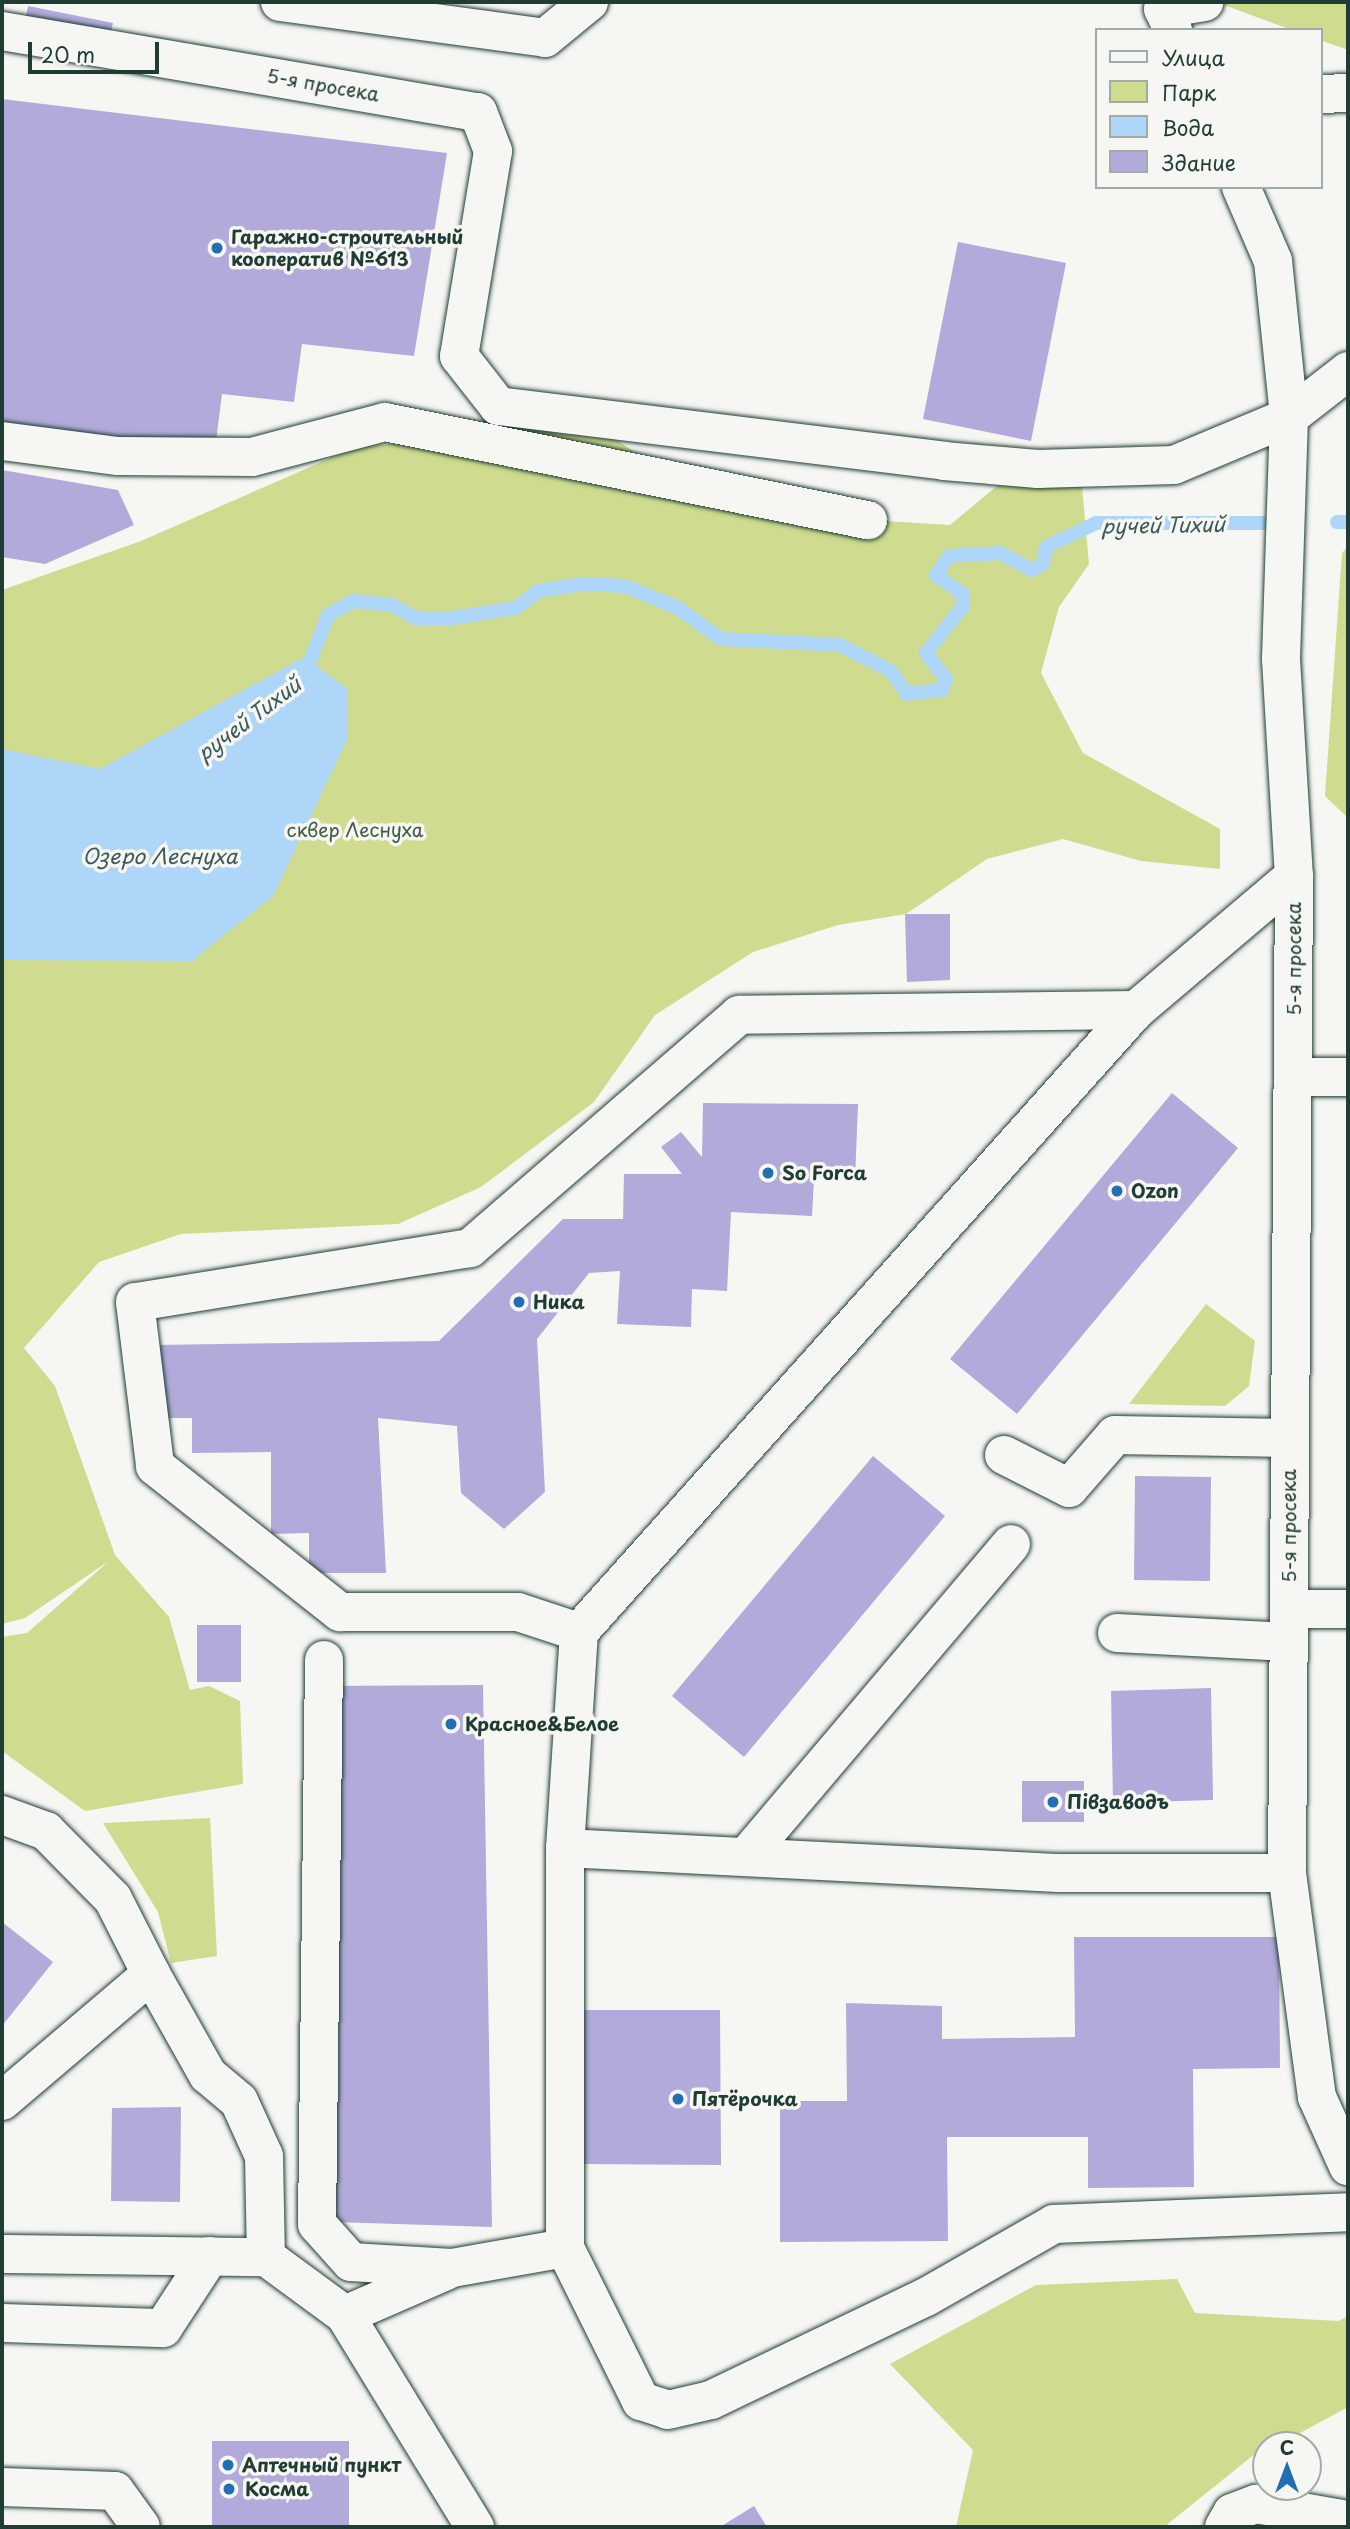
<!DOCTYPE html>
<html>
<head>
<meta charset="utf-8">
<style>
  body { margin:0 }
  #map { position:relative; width:1350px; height:2529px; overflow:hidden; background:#f6f6f2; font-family:"Playpen Sans",sans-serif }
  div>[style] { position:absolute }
  .green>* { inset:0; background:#cfdb8e }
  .water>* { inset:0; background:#aed6f8 }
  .stream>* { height:14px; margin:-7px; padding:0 7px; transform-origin:7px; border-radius:7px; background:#aed6f8 }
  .building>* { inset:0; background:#b1aadb }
  .roads { filter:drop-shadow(0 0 2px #1f3d34) drop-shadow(0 0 2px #1f3d34) }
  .minor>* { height:38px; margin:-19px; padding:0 19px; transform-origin:19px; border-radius:19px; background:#f6f6f2 }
  .dots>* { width:19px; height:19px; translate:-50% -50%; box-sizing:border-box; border:4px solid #f6f6f2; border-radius:50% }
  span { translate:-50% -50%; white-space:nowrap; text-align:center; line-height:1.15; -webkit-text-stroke:7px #f6f6f2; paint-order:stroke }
  .street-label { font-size:19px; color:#1f3d34 }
  .poi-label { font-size:19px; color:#1f3d34; font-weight:700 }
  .left { translate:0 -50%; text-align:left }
  .park-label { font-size:19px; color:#425d46 }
  .water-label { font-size:21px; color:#3c5c5b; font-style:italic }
  .frame { position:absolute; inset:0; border:4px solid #1f3d34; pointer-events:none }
  .legend { position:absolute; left:1095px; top:28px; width:228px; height:161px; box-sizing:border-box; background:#f6f6f2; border:2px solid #a0aca6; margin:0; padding:9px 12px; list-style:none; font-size:21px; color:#1f3d34 }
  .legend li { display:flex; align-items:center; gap:14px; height:35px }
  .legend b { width:35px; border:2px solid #a0aca6 }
  .north { position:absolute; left:1252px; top:2431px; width:70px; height:70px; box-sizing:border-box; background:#f6f6f2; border:2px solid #a0aca6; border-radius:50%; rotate:0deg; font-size:19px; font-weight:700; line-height:28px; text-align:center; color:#1f3d34 }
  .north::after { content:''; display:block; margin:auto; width:24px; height:32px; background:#1f6fb2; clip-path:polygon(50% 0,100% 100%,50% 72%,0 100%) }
  .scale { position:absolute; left:28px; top:42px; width:131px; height:32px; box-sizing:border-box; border:4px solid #1f3d34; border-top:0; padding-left:9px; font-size:21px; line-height:24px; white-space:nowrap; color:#1f3d34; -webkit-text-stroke:5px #f6f6f2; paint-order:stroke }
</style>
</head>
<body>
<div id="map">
  <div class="green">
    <i style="clip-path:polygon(1216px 2px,1348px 2px,1348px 50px,1320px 40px,1320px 30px,1292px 30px)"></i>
    <i style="clip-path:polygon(585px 420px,691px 488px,868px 520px,950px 525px,1003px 481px,1081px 476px,1089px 564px,1059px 607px,1041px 673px,1083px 753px,1220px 829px,1220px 869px,1141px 861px,1063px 839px,987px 859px,906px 914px,838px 925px,753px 952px,655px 1015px,594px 1102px,481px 1187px,398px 1224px,181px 1234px,99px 1262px,24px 1348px,55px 1386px,115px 1555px,169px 1617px,190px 1690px,209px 1686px,240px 1701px,243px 1784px,85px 1811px,2px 1751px,2px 1637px,27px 1633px,109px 1561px,25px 1618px,2px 1624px,2px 590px,141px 541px,358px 446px,493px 438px)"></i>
    <i style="clip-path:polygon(1348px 546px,1348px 818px,1325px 796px,1342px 553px)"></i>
    <i style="clip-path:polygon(1206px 1304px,1255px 1341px,1249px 1386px,1225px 1406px,1129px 1404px)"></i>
    <i style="clip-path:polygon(210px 1818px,217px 1956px,171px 1963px,158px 1912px,103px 1823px)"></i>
    <i style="clip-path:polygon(1177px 2279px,1195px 2313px,1338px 2321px,1348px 2316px,1348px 2407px,1278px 2445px,1266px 2445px,1164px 2527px,956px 2527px,973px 2450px,890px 2364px,1036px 2285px)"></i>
  </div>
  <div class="water">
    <i style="clip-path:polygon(304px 657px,347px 688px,348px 738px,273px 896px,192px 961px,2px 960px,2px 749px,100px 769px)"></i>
  </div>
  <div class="stream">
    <i style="left:1337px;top:522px;width:11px"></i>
    <i style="left:304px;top:676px;width:66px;rotate:-68.5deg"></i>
    <i style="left:328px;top:615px;width:29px;rotate:-29deg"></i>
    <i style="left:353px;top:601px;width:39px;rotate:6deg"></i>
    <i style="left:392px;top:605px;width:26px;rotate:29deg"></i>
    <i style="left:415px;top:618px;width:37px"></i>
    <i style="left:452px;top:618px;width:65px;rotate:-8.9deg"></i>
    <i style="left:516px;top:608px;width:28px;rotate:-38deg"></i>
    <i style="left:538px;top:591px;width:44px;rotate:-9.2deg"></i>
    <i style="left:581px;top:584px;width:44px;rotate:2.6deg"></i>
    <i style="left:625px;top:586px;width:57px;rotate:22.5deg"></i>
    <i style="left:678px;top:608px;width:53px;rotate:35.8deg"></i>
    <i style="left:721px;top:639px;width:119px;rotate:2.9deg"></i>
    <i style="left:840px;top:645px;width:57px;rotate:27deg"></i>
    <i style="left:891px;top:671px;width:28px;rotate:55deg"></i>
    <i style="left:907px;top:694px;width:35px;rotate:-7deg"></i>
    <i style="left:942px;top:690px;width:12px;rotate:-70deg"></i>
    <i style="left:946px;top:679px;width:33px;rotate:-128deg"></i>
    <i style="left:926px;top:653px;width:60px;rotate:-51.8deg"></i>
    <i style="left:963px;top:606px;width:12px;rotate:-90deg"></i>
    <i style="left:963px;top:594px;width:33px;rotate:-145deg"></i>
    <i style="left:936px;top:575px;width:23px;rotate:-56deg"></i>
    <i style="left:949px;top:556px;width:51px;rotate:-3.4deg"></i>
    <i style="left:1000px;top:553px;width:36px;rotate:28deg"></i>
    <i style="left:1032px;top:570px;width:13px;rotate:-29deg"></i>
    <i style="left:1043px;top:564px;width:17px;rotate:-80deg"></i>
    <i style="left:1046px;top:547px;width:55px;rotate:-25.6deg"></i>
    <i style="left:1096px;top:523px;width:168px"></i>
  </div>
  <div class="building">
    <i style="clip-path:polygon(28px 6px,113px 23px,106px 53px,22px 36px)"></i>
    <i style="clip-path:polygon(2px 99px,447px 153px,414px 356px,302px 344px,294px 402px,222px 394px,215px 449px,2px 423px)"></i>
    <i style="clip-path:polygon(958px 242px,1066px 263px,1031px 441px,923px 419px)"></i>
    <i style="clip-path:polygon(2px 470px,118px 490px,134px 525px,45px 564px,2px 557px)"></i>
    <i style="clip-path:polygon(905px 914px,950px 914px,950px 980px,907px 982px)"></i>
    <i style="clip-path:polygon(1172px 1093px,1238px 1148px,1017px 1414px,950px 1359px)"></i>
    <i style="clip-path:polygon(703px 1103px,858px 1104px,855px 1180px,814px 1178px,812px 1216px,731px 1212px,727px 1291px,692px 1289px,691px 1327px,617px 1324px,620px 1271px,589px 1273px,537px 1339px,545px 1492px,504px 1529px,461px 1493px,457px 1426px,378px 1418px,386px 1573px,309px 1573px,309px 1533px,271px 1534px,271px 1452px,192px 1453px,192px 1418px,153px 1418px,153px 1345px,439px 1341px,563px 1219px,623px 1219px,624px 1174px,682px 1174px,661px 1147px,681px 1132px,702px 1157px)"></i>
    <i style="clip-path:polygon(873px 1456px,945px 1516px,744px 1757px,672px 1696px)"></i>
    <i style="clip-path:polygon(1135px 1476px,1211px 1477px,1210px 1581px,1134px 1580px)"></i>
    <i style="clip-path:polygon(197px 1625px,241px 1625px,241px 1682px,197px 1682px)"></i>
    <i style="clip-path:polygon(483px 1685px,492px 2227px,335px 2222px,324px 1686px)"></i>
    <i style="clip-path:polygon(1211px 1688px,1213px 1800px,1113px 1803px,1111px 1691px)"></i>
    <i style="clip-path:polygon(1022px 1781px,1084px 1781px,1084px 1822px,1022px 1822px)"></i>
    <i style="clip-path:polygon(2px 1922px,53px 1962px,2px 2026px)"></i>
    <i style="clip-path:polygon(1074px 1937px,1279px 1937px,1280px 2068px,1193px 2069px,1194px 2187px,1088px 2188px,1088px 2137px,947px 2137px,948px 2241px,780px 2242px,780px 2101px,847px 2101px,846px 2003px,942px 2006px,942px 2039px,1075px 2037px)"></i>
    <i style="clip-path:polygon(579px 2010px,720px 2010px,721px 2165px,580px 2164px)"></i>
    <i style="clip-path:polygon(181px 2107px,180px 2202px,111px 2201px,112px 2108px)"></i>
    <i style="clip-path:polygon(212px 2441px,349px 2441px,349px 2527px,212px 2527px)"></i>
    <i style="clip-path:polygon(754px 2506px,767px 2527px,720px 2527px)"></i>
  </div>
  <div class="roads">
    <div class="minor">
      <i style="left:280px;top:2px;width:267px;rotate:7.7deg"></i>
      <i style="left:545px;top:38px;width:57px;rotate:-39.3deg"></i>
      <i style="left:1173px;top:30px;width:23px;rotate:-115deg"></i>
      <i style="left:1163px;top:9px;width:42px;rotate:-9.7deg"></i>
      <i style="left:2px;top:31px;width:483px;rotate:9.7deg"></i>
      <i style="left:478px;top:112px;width:42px;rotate:69deg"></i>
      <i style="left:493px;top:151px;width:208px;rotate:99.4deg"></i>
      <i style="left:459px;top:356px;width:63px;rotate:52deg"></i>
      <i style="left:498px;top:406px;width:449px;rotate:7deg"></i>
      <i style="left:944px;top:461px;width:94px;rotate:4.9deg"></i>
      <i style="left:1038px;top:469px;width:136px;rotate:-1.7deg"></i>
      <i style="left:1174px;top:465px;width:125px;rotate:-22.7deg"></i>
      <i style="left:1289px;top:417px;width:75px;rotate:-37.9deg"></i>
      <i style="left:1320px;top:94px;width:28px;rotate:-2deg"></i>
      <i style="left:1241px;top:187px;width:81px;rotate:66.6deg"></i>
      <i style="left:1273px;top:261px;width:157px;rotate:84.1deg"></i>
      <i style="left:1289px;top:417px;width:242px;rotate:91.9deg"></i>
      <i style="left:1281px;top:659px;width:217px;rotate:86.6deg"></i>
      <i style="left:1294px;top:876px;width:997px;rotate:90.4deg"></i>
      <i style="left:1287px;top:1873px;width:226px;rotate:82.4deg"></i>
      <i style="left:1317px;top:2097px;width:76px;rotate:65.8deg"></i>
      <i style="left:2px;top:441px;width:117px;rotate:7.4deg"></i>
      <i style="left:118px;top:456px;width:134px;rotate:0.4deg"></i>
      <i style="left:252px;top:457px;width:138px;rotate:-14.7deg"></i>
      <i style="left:385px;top:422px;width:493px;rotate:11.5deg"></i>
      <i style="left:1294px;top:876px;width:207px;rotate:139.7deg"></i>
      <i style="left:1136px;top:1010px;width:397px;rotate:179.3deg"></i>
      <i style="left:739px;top:1015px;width:356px;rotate:139.1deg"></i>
      <i style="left:470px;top:1248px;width:339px;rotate:170.8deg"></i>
      <i style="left:135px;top:1302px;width:165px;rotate:83deg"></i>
      <i style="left:155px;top:1466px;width:236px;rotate:38.3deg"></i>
      <i style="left:340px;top:1612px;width:178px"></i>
      <i style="left:518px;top:1612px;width:64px;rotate:18.2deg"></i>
      <i style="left:579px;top:1632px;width:216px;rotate:93.7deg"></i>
      <i style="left:565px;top:1848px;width:400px;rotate:90deg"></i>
      <i style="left:565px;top:2248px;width:171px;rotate:63.6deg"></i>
      <i style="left:641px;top:2401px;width:28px;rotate:18deg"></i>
      <i style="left:668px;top:2410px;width:44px;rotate:-13.1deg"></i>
      <i style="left:711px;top:2400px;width:238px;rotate:-25.6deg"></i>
      <i style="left:926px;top:2297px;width:147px;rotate:-29.7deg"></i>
      <i style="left:1054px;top:2224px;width:294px;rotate:-2.3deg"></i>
      <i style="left:1294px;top:1077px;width:54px"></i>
      <i style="left:1004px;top:1455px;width:73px;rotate:26.9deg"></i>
      <i style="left:1069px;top:1488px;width:70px;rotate:-49deg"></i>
      <i style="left:1115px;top:1435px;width:174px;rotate:1deg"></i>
      <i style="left:1289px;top:1609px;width:59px"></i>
      <i style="left:579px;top:1632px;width:835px;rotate:-48.16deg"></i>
      <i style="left:1117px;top:1633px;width:171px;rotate:3deg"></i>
      <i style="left:324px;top:1660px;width:564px;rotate:90.71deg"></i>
      <i style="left:317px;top:2224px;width:51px;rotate:48.2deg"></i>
      <i style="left:351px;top:2262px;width:101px;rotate:3.4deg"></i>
      <i style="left:452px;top:2268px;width:115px;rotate:-10deg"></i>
      <i style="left:2px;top:1815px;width:47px;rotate:20deg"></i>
      <i style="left:46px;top:1831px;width:95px;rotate:45.4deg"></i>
      <i style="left:113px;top:1899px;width:84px;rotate:63.1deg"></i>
      <i style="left:565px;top:1848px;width:494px;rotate:2.9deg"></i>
      <i style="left:1058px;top:1873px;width:229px"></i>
      <i style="left:749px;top:1853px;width:405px;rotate:-49.7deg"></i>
      <i style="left:2px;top:2101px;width:196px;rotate:-40.4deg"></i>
      <i style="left:151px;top:1974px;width:116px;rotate:60.6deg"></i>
      <i style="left:208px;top:2075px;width:40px;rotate:40deg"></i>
      <i style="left:239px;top:2101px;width:60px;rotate:65.6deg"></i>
      <i style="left:264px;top:2156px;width:101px;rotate:88.9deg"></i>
      <i style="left:2px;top:2254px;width:264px;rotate:0.7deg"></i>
      <i style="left:266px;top:2257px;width:98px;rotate:36.3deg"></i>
      <i style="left:345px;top:2315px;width:249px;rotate:58.5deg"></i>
      <i style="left:345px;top:2315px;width:110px;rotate:-23.5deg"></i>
      <i style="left:2px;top:2323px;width:161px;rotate:1.8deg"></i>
      <i style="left:163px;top:2328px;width:86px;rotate:-56.9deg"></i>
      <i style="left:2px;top:2487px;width:113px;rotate:2deg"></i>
      <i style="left:115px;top:2491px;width:44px;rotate:54.2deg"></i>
      <i style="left:1224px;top:2527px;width:16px;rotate:-60deg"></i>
      <i style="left:1232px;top:2513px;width:26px;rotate:-21deg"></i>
      <i style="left:1256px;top:2504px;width:93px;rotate:9.9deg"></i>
    </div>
  </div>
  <div class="dots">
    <i style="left:217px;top:248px;background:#1f6fb2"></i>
    <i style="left:768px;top:1173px;background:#1f6fb2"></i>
    <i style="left:1117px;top:1191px;background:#1f6fb2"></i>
    <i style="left:519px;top:1302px;background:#1f6fb2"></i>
    <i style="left:451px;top:1724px;background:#1f6fb2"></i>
    <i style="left:1053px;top:1802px;background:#1f6fb2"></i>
    <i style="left:678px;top:2099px;background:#1f6fb2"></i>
    <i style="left:228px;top:2465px;background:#1f6fb2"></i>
    <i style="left:229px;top:2489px;background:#1f6fb2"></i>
  </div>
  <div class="street-label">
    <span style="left:323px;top:85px;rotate:10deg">5-я просека</span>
    <span style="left:1294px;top:959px;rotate:-90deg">5-я просека</span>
    <span style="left:1289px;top:1526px;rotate:-90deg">5-я просека</span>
  </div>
  <div class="poi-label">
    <span class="left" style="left:231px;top:248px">Гаражно-строительный<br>кооператив №613</span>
    <span class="left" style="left:782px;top:1173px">So Forca</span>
    <span class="left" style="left:1131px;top:1191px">Ozon</span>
    <span class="left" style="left:533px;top:1302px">Ника</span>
    <span class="left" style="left:465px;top:1724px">Красное&amp;Белое</span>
    <span class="left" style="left:1067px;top:1802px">Пiвзаводъ</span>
    <span class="left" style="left:692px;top:2099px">Пятёрочка</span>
    <span class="left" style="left:242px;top:2465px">Аптечный пункт</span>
    <span class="left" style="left:245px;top:2489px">Косма</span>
  </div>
  <div class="park-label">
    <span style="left:355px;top:830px">сквер Леснуха</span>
  </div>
  <div class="water-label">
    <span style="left:1163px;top:524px;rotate:-1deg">ручей Тихий</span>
    <span style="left:248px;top:718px;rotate:-37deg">ручей Тихий</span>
    <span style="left:160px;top:855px">Озеро Леснуха</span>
  </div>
  <div class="frame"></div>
  <ul class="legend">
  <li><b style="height:9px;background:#f6f6f2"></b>Улица</li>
  <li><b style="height:19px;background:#cfdb8e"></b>Парк</li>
  <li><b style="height:19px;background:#aed6f8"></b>Вода</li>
  <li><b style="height:19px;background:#b1aadb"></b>Здание</li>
  </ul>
  <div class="north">С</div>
  <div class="scale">20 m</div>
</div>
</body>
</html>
